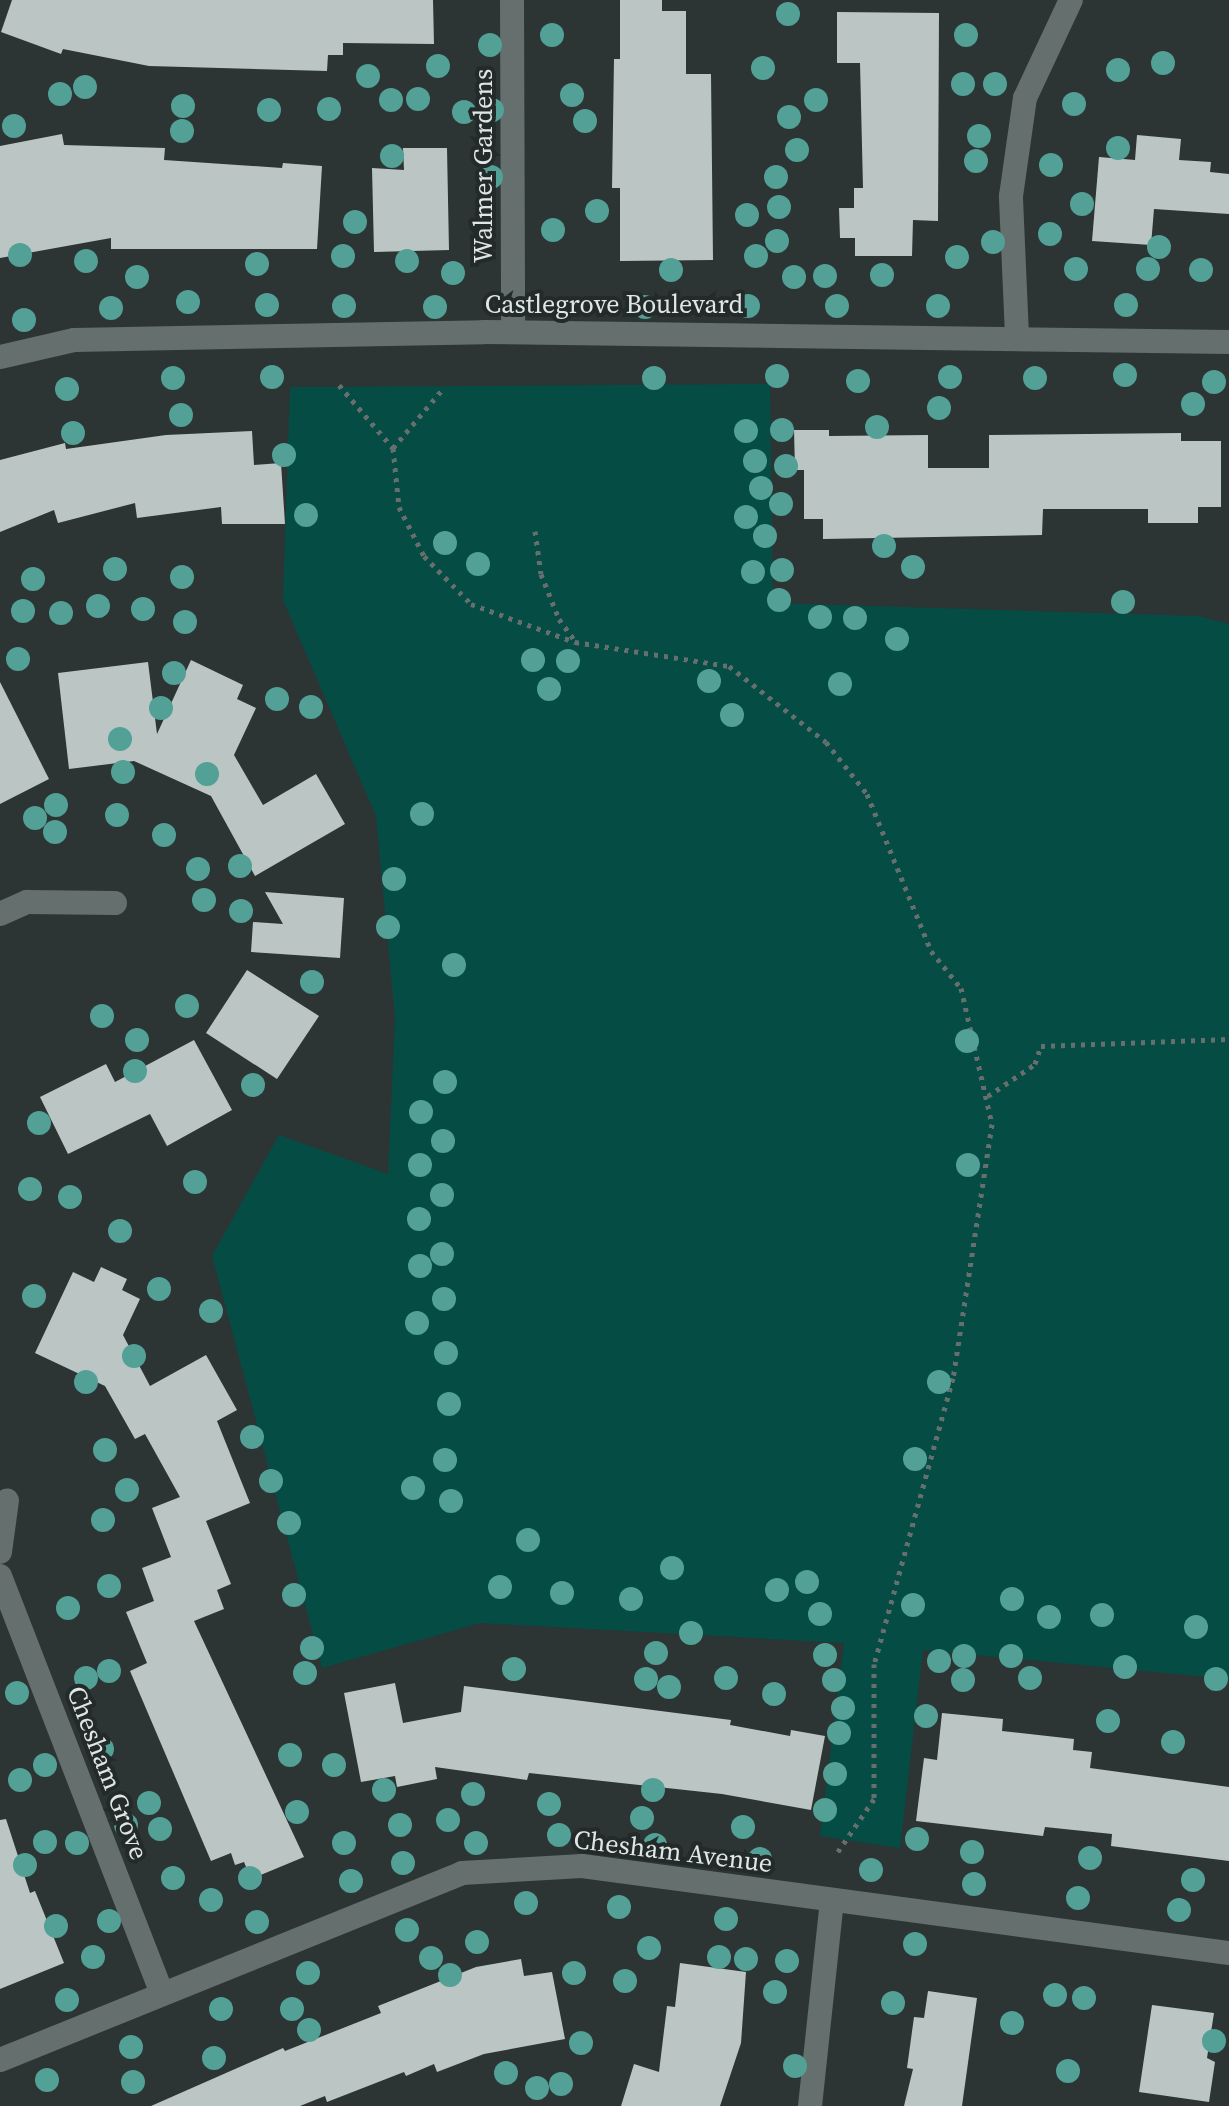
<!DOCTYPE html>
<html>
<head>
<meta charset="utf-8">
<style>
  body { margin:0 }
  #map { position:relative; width:1229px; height:2106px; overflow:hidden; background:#2c3534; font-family:"Source Serif 4",serif }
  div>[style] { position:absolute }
  .green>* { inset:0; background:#054c45 }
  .building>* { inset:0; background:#bbc6c4 }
  .path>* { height:5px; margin-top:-2.5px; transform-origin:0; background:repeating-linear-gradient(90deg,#676f6e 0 4px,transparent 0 10px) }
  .street>* { height:24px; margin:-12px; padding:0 12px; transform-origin:12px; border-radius:12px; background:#656f6d }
  .secondary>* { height:24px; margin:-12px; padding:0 12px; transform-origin:12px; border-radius:12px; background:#656f6d }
  .trees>* { width:24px; height:24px; margin:-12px; border-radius:50%; background:#52a096 }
  span { translate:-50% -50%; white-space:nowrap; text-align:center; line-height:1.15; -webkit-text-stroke:8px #232b2a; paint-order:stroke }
  .street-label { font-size:26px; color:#e0e6e5 }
</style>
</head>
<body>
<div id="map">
  <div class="green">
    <i style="clip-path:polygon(770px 384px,773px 603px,1198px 616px,1229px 624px,1229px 1679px,923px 1650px,900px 1848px,820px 1836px,844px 1643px,480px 1623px,322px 1668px,212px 1256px,279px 1135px,388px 1174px,395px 1018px,376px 816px,283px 600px,290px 387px)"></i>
  </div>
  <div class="building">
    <i style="clip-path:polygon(12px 0,433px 0,434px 44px,343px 43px,343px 55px,328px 55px,327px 71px,149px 66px,63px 49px,61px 54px,1px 32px)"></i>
    <i style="clip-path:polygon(620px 0,662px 0,662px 11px,686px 11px,686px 74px,711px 74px,713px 260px,620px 261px,620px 188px,612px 188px,614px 59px,620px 59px)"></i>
    <i style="clip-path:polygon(837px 12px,939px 13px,938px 221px,913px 220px,912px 256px,855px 256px,855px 238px,840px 238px,839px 208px,854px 208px,854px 188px,863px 188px,860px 63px,837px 63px)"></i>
    <i style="clip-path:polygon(62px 134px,64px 145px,165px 148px,164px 160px,282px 168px,283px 163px,322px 166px,317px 249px,111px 249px,111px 238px,0 258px,0 146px)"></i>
    <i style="clip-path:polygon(1137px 135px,1181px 139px,1179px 160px,1211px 162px,1210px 172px,1229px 174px,1229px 214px,1154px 209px,1151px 245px,1092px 241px,1099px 157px,1135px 160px)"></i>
    <i style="clip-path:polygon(403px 148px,447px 148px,449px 250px,374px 252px,372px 168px,404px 170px)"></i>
    <i style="clip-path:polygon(794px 430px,829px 430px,829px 436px,928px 435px,928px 468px,989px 468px,989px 435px,1181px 433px,1181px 441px,1221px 441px,1221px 507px,1198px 507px,1198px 523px,1148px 523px,1148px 509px,1043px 509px,1042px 535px,823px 539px,823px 519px,804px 519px,804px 470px,795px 470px)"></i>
    <i style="clip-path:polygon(252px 431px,254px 465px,281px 463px,285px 524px,222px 524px,221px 507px,137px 518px,135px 503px,58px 523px,54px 510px,0 532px,0 460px,65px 443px,66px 449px,166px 435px)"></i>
    <i style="clip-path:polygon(191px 660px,243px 685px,237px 699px,256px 708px,234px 755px,263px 805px,316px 774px,345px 824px,255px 876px,211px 796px,134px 761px,69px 769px,58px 673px,148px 662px,157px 734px)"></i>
    <i style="clip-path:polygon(0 682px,49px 779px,0 804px)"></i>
    <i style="clip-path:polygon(265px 892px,344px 898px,340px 958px,251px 952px,253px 922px,283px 924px)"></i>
    <i style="clip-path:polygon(247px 970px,319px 1016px,277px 1079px,206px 1033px)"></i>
    <i style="clip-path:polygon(194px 1040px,232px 1110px,167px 1146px,150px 1114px,68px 1154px,40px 1097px,106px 1064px,115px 1082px)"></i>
    <i style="clip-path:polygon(101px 1267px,127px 1279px,122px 1290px,140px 1299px,123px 1335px,150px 1386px,206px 1355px,237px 1410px,217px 1421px,250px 1503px,206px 1521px,231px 1584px,217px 1590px,224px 1609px,194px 1621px,304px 1857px,251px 1879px,244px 1862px,235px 1865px,231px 1853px,211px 1861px,130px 1671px,147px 1663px,126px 1612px,154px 1601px,142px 1568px,171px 1557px,152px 1508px,180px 1497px,145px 1434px,135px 1439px,105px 1386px,35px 1353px,73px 1272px,94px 1282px)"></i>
    <i style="clip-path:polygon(395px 1683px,403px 1723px,461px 1712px,464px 1686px,731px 1720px,730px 1725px,790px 1736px,791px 1730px,825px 1736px,811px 1810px,722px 1794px,529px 1773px,527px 1780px,435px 1767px,437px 1779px,397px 1787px,395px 1776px,361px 1782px,344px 1693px)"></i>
    <i style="clip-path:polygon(942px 1713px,1003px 1719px,1002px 1731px,1074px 1739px,1073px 1750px,1092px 1752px,1090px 1768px,1229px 1787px,1229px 1861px,1111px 1846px,1112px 1834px,1045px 1827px,1043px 1836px,916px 1821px,924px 1758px,937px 1760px)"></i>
    <i style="clip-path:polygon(6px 1819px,30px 1893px,35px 1891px,64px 1963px,0 1989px,0 1820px)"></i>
    <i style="clip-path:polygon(521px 1959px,524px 1976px,552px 1972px,565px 2039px,484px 2054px,437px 2072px,434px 2064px,406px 2076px,404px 2072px,327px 2102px,325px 2096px,300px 2106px,151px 2106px,283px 2048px,285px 2051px,381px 2013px,378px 2006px,476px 1967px)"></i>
    <i style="clip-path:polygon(680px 1963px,746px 1972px,741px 2043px,720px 2106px,621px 2106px,634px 2064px,659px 2072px,667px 2006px,675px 2007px)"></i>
    <i style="clip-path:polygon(928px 1991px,977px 1998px,962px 2106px,904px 2106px,913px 2069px,907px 2068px,914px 2017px,924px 2018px)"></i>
    <i style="clip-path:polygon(1152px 2005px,1214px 2013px,1207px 2058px,1215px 2062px,1209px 2102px,1139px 2092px)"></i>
  </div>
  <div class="path">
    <i style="left:339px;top:385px;width:83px;rotate:49.4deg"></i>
    <i style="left:393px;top:448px;width:59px;rotate:84.2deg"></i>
    <i style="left:399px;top:507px;width:55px;rotate:63deg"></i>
    <i style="left:424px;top:556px;width:67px;rotate:45.6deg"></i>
    <i style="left:471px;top:604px;width:111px;rotate:20.1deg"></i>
    <i style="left:575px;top:642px;width:156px;rotate:8.9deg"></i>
    <i style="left:729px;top:666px;width:123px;rotate:38.1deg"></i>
    <i style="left:826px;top:742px;width:66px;rotate:51.7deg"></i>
    <i style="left:867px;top:794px;width:170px;rotate:67.8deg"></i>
    <i style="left:931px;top:951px;width:48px;rotate:51deg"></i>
    <i style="left:961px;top:988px;width:139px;rotate:77.2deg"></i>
    <i style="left:992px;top:1124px;width:257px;rotate:98.7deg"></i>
    <i style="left:953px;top:1378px;width:297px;rotate:105.4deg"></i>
    <i style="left:874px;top:1664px;width:135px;rotate:90deg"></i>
    <i style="left:874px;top:1799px;width:65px;rotate:124.4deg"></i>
    <i style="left:393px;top:448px;width:76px;rotate:-49.8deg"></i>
    <i style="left:535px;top:531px;width:43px;rotate:82.1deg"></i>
    <i style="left:541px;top:574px;width:48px;rotate:68.2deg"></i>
    <i style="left:559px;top:619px;width:27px;rotate:54deg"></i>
    <i style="left:988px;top:1096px;width:57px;rotate:-34.2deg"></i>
    <i style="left:1035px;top:1064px;width:19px;rotate:-72deg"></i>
    <i style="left:1041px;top:1046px;width:188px;rotate:-2.1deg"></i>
  </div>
  <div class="street">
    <i style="left:512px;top:0;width:332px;rotate:89.8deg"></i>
    <i style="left:1017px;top:336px;width:140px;rotate:-92.5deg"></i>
    <i style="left:1011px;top:196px;width:99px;rotate:-81.9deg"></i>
    <i style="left:1025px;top:98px;width:108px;rotate:-64.9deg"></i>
    <i style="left:0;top:914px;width:30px;rotate:-24deg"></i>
    <i style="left:27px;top:902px;width:88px;rotate:0.7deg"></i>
    <i style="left:0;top:1552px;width:52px;rotate:-82.3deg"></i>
    <i style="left:0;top:1576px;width:445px;rotate:68.8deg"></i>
    <i style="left:0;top:2060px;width:498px;rotate:-22deg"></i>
    <i style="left:462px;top:1873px;width:120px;rotate:-3.3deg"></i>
    <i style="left:582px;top:1866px;width:653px;rotate:7.66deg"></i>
    <i style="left:810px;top:2106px;width:207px;rotate:-83.9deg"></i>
  </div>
  <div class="secondary">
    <i style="left:0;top:357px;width:76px;rotate:-12.9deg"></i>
    <i style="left:74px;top:340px;width:410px;rotate:-1.1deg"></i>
    <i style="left:484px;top:332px;width:745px;rotate:0.77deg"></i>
  </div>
  <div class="trees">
    <i style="left:788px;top:14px"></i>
    <i style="left:552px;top:35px"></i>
    <i style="left:966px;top:35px"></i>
    <i style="left:490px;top:45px"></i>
    <i style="left:1163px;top:63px"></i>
    <i style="left:438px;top:66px"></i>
    <i style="left:763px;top:68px"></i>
    <i style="left:1118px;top:70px"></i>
    <i style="left:368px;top:76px"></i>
    <i style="left:963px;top:84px"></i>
    <i style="left:995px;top:84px"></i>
    <i style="left:85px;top:87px"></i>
    <i style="left:60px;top:94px"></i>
    <i style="left:572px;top:95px"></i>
    <i style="left:418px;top:99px"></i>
    <i style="left:391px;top:100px"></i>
    <i style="left:816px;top:100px"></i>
    <i style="left:1074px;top:104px"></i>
    <i style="left:183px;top:106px"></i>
    <i style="left:329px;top:109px"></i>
    <i style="left:269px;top:110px"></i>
    <i style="left:492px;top:110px"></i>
    <i style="left:464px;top:112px"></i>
    <i style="left:789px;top:117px"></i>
    <i style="left:585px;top:121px"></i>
    <i style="left:14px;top:126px"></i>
    <i style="left:182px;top:131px"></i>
    <i style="left:979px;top:136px"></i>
    <i style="left:1118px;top:148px"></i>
    <i style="left:797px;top:150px"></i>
    <i style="left:392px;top:156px"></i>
    <i style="left:976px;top:161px"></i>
    <i style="left:1051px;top:165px"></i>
    <i style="left:491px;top:177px"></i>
    <i style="left:776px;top:177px"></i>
    <i style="left:1082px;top:204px"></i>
    <i style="left:779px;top:207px"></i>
    <i style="left:597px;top:211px"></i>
    <i style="left:747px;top:215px"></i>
    <i style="left:355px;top:222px"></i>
    <i style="left:553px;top:230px"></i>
    <i style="left:1050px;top:234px"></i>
    <i style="left:777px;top:241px"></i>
    <i style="left:993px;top:242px"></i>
    <i style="left:1159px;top:247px"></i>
    <i style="left:20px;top:255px"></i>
    <i style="left:343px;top:256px"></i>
    <i style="left:756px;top:256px"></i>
    <i style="left:957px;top:257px"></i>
    <i style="left:86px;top:261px"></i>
    <i style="left:407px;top:261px"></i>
    <i style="left:257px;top:264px"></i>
    <i style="left:1076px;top:269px"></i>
    <i style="left:1148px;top:269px"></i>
    <i style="left:671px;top:270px"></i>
    <i style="left:1201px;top:270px"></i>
    <i style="left:453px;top:273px"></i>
    <i style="left:882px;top:275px"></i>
    <i style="left:825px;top:276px"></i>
    <i style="left:137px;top:277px"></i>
    <i style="left:794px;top:277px"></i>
    <i style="left:188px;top:302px"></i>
    <i style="left:267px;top:305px"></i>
    <i style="left:1126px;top:305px"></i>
    <i style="left:344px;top:306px"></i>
    <i style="left:748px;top:306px"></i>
    <i style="left:837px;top:306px"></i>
    <i style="left:938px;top:306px"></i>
    <i style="left:435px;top:307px"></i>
    <i style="left:645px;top:307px"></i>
    <i style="left:111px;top:308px"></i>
    <i style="left:24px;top:320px"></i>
    <i style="left:1125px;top:375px"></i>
    <i style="left:777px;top:376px"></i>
    <i style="left:272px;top:377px"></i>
    <i style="left:950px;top:377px"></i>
    <i style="left:173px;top:378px"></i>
    <i style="left:654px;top:378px"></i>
    <i style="left:1035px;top:378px"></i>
    <i style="left:858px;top:381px"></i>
    <i style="left:1214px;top:382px"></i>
    <i style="left:67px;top:389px"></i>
    <i style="left:1193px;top:404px"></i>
    <i style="left:939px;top:408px"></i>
    <i style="left:181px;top:415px"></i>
    <i style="left:877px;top:427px"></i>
    <i style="left:782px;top:430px"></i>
    <i style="left:746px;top:431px"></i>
    <i style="left:73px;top:433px"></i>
    <i style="left:284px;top:455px"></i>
    <i style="left:755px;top:461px"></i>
    <i style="left:786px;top:466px"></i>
    <i style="left:761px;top:488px"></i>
    <i style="left:781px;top:504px"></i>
    <i style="left:306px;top:515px"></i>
    <i style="left:746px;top:517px"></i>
    <i style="left:765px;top:536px"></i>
    <i style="left:445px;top:543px"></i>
    <i style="left:884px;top:546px"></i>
    <i style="left:478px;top:564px"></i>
    <i style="left:913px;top:567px"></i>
    <i style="left:115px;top:569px"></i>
    <i style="left:782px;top:570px"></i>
    <i style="left:753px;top:572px"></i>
    <i style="left:182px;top:577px"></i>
    <i style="left:33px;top:579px"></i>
    <i style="left:779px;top:600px"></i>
    <i style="left:1123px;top:602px"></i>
    <i style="left:98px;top:606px"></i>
    <i style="left:143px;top:609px"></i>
    <i style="left:23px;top:611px"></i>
    <i style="left:61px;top:613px"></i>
    <i style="left:820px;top:617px"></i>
    <i style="left:855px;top:618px"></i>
    <i style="left:185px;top:622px"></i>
    <i style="left:897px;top:639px"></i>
    <i style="left:18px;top:659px"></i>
    <i style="left:533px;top:660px"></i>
    <i style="left:568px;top:661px"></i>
    <i style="left:174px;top:673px"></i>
    <i style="left:709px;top:681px"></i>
    <i style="left:840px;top:684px"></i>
    <i style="left:549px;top:689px"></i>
    <i style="left:277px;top:699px"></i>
    <i style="left:311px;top:707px"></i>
    <i style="left:161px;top:708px"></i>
    <i style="left:732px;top:715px"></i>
    <i style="left:120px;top:739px"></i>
    <i style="left:123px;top:772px"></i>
    <i style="left:207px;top:774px"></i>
    <i style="left:56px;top:805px"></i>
    <i style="left:422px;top:814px"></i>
    <i style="left:117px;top:815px"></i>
    <i style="left:35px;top:818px"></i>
    <i style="left:55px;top:832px"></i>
    <i style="left:164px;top:835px"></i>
    <i style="left:240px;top:866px"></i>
    <i style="left:198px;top:869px"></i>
    <i style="left:394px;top:879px"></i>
    <i style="left:204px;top:900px"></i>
    <i style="left:241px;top:911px"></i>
    <i style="left:388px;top:927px"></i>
    <i style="left:454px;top:965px"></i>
    <i style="left:312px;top:982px"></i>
    <i style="left:187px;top:1006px"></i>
    <i style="left:102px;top:1016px"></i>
    <i style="left:137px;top:1040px"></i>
    <i style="left:967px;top:1041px"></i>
    <i style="left:135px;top:1071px"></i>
    <i style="left:445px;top:1082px"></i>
    <i style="left:253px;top:1085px"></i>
    <i style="left:421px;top:1112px"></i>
    <i style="left:39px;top:1123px"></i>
    <i style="left:443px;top:1141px"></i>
    <i style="left:420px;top:1165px"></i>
    <i style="left:968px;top:1165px"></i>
    <i style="left:195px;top:1182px"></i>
    <i style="left:30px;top:1189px"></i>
    <i style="left:442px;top:1195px"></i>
    <i style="left:70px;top:1197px"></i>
    <i style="left:419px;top:1219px"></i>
    <i style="left:120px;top:1231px"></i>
    <i style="left:442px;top:1254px"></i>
    <i style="left:420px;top:1266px"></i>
    <i style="left:159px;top:1289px"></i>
    <i style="left:34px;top:1296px"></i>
    <i style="left:444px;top:1299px"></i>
    <i style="left:211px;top:1311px"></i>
    <i style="left:417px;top:1323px"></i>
    <i style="left:446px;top:1353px"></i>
    <i style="left:134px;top:1356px"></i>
    <i style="left:86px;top:1382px"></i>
    <i style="left:939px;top:1382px"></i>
    <i style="left:449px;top:1404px"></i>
    <i style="left:252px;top:1437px"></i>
    <i style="left:105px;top:1450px"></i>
    <i style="left:915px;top:1459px"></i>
    <i style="left:445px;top:1460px"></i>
    <i style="left:271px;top:1481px"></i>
    <i style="left:413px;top:1488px"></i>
    <i style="left:127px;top:1490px"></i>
    <i style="left:451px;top:1501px"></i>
    <i style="left:103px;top:1520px"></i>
    <i style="left:289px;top:1523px"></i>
    <i style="left:528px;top:1540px"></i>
    <i style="left:672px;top:1568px"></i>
    <i style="left:807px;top:1582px"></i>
    <i style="left:109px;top:1586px"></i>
    <i style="left:500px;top:1587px"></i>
    <i style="left:777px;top:1590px"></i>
    <i style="left:562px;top:1593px"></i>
    <i style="left:294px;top:1595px"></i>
    <i style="left:631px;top:1599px"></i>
    <i style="left:1012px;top:1599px"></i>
    <i style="left:913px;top:1605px"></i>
    <i style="left:68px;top:1608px"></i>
    <i style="left:820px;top:1614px"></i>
    <i style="left:1102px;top:1615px"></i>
    <i style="left:1049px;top:1617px"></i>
    <i style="left:1196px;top:1627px"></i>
    <i style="left:691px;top:1633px"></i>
    <i style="left:312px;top:1648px"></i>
    <i style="left:656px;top:1653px"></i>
    <i style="left:825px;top:1655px"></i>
    <i style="left:964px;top:1656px"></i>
    <i style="left:1011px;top:1656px"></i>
    <i style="left:939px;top:1661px"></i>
    <i style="left:1125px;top:1667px"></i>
    <i style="left:514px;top:1669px"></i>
    <i style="left:109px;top:1671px"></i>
    <i style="left:305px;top:1673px"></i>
    <i style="left:86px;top:1678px"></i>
    <i style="left:726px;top:1678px"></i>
    <i style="left:1030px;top:1678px"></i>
    <i style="left:646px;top:1679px"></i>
    <i style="left:1216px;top:1679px"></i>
    <i style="left:834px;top:1680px"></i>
    <i style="left:963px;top:1680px"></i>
    <i style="left:669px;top:1687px"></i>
    <i style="left:17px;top:1693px"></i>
    <i style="left:774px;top:1694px"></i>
    <i style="left:843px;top:1708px"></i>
    <i style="left:926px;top:1716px"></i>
    <i style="left:1108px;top:1721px"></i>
    <i style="left:839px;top:1733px"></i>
    <i style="left:1173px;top:1742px"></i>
    <i style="left:102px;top:1749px"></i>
    <i style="left:290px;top:1755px"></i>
    <i style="left:45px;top:1765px"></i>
    <i style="left:334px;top:1765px"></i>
    <i style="left:835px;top:1774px"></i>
    <i style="left:20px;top:1780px"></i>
    <i style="left:384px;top:1790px"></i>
    <i style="left:653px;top:1790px"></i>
    <i style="left:473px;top:1794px"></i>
    <i style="left:149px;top:1803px"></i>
    <i style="left:549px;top:1804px"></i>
    <i style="left:825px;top:1810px"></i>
    <i style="left:297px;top:1812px"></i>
    <i style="left:642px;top:1818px"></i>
    <i style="left:448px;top:1820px"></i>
    <i style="left:126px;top:1825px"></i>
    <i style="left:400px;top:1825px"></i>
    <i style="left:743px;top:1827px"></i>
    <i style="left:160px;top:1829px"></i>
    <i style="left:559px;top:1835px"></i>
    <i style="left:917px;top:1839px"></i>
    <i style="left:45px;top:1842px"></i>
    <i style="left:77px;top:1843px"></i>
    <i style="left:344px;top:1843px"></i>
    <i style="left:476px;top:1843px"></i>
    <i style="left:655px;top:1845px"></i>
    <i style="left:972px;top:1852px"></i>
    <i style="left:1090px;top:1858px"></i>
    <i style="left:760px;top:1859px"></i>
    <i style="left:403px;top:1863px"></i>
    <i style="left:25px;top:1865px"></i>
    <i style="left:871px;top:1870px"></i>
    <i style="left:173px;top:1878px"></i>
    <i style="left:250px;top:1878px"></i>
    <i style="left:1193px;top:1880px"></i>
    <i style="left:351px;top:1881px"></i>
    <i style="left:974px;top:1884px"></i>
    <i style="left:1078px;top:1898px"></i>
    <i style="left:211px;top:1900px"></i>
    <i style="left:526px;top:1903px"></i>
    <i style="left:619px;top:1907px"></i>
    <i style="left:1179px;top:1910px"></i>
    <i style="left:726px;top:1919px"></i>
    <i style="left:109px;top:1921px"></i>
    <i style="left:257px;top:1922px"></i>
    <i style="left:56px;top:1926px"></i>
    <i style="left:407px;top:1930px"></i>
    <i style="left:477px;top:1942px"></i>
    <i style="left:915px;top:1944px"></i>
    <i style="left:649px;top:1948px"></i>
    <i style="left:93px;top:1957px"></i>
    <i style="left:719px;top:1957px"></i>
    <i style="left:431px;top:1958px"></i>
    <i style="left:746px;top:1959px"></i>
    <i style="left:787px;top:1961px"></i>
    <i style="left:308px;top:1973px"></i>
    <i style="left:574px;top:1973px"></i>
    <i style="left:450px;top:1975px"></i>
    <i style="left:625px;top:1981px"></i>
    <i style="left:775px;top:1992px"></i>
    <i style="left:1055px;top:1995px"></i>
    <i style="left:1084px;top:1998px"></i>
    <i style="left:67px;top:2000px"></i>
    <i style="left:893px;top:2003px"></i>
    <i style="left:221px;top:2009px"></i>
    <i style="left:292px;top:2009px"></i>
    <i style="left:1012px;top:2023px"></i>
    <i style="left:309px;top:2030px"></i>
    <i style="left:1214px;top:2041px"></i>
    <i style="left:581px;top:2043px"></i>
    <i style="left:131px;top:2047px"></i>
    <i style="left:214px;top:2058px"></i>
    <i style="left:795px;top:2066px"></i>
    <i style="left:1068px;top:2071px"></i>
    <i style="left:506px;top:2073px"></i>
    <i style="left:47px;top:2080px"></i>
    <i style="left:133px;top:2082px"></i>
    <i style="left:561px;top:2084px"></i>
    <i style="left:537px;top:2088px"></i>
  </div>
  <div class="street-label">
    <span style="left:484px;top:166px;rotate:-90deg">Walmer Gardens</span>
    <span style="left:614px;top:305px">Castlegrove Boulevard</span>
    <span style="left:107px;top:1773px;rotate:69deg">Chesham Grove</span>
    <span style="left:673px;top:1852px;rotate:7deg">Chesham Avenue</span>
  </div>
</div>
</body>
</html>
